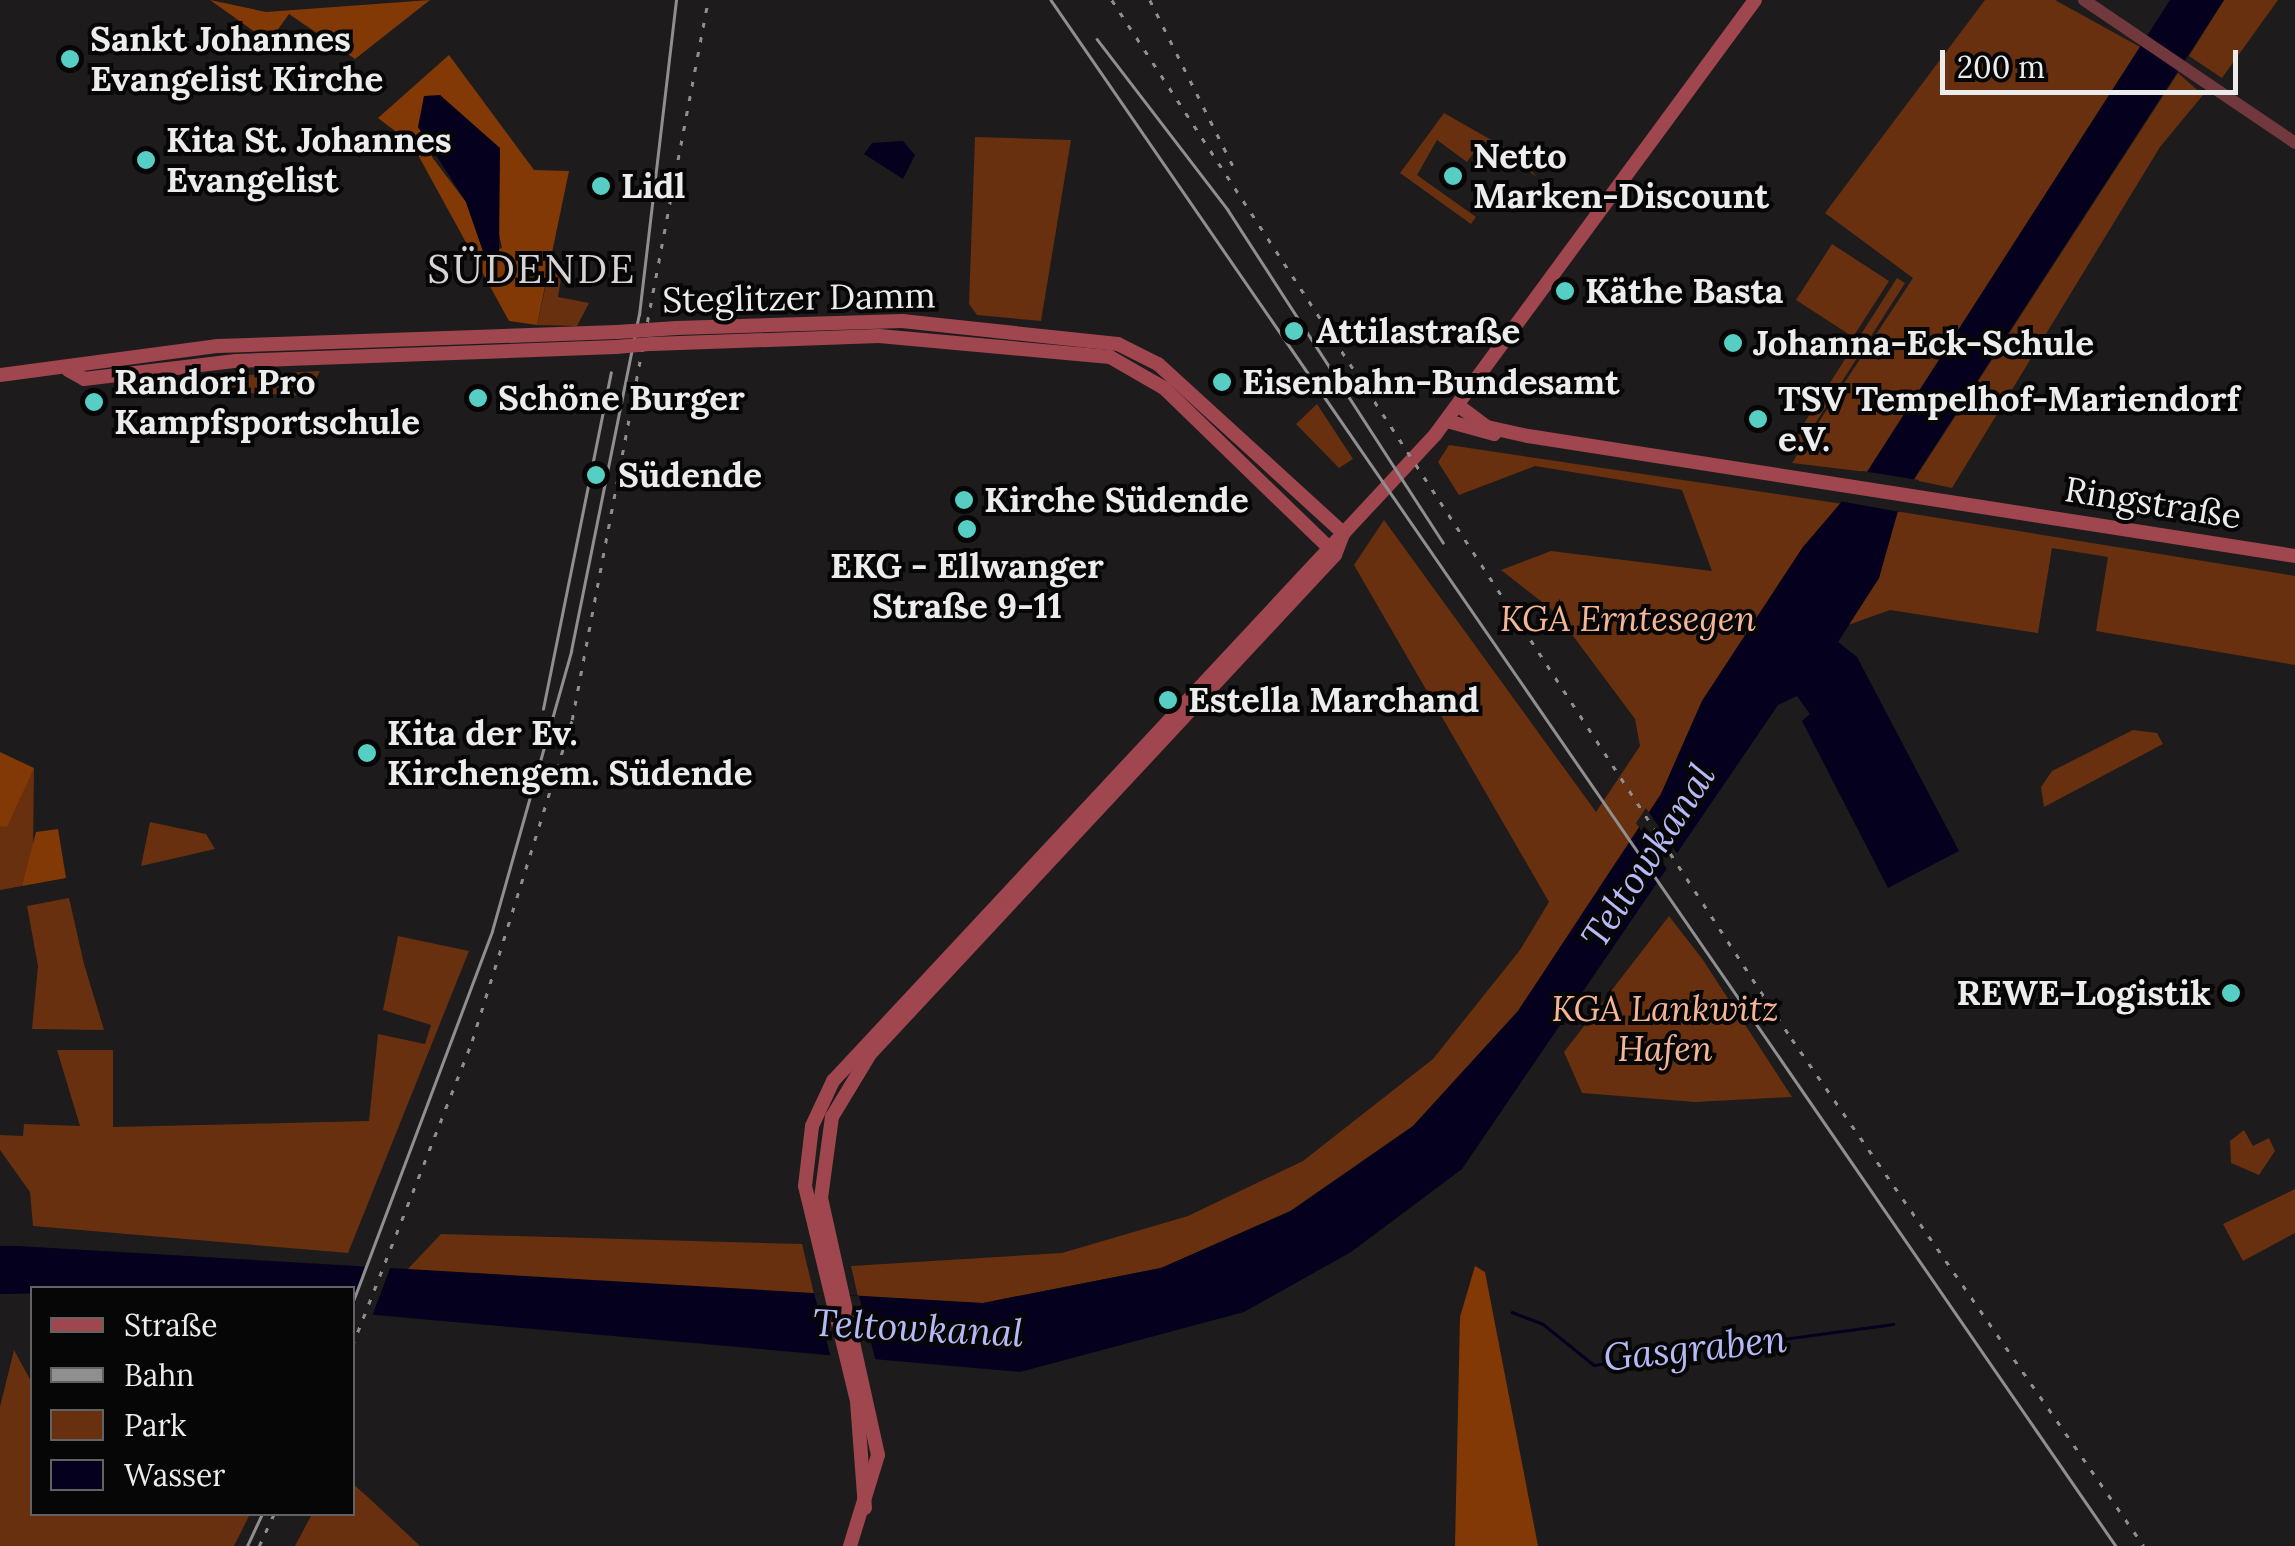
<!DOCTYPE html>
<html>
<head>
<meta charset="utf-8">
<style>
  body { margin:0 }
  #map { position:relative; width:2295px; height:1546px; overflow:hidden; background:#1d1b1c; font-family:Lora,serif }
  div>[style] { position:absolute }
  .green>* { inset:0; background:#68300e }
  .forest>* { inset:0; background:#823905 }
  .water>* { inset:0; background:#04001d }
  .pier>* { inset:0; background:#1d1b1c }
  .stream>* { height:2.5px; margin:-1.25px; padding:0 1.25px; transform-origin:1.25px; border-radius:1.25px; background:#04001d }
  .tertiary>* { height:12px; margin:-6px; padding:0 6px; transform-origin:6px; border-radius:6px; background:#71393d }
  .secondary>* { height:14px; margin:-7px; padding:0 7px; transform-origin:7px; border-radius:7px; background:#a0464f }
  .tram>* { height:2.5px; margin:-1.25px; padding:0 1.25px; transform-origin:1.25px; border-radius:1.25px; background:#908f90 }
  .rail>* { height:2.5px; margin-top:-1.25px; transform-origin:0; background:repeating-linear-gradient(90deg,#908f90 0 5px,transparent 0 15px) }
  .secondary-bridge>* { height:14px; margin:-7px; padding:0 7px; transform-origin:7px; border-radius:7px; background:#a0464f }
  .dots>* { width:28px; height:28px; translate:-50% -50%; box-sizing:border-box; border:5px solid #070606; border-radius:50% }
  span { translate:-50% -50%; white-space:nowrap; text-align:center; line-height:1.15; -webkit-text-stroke:8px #070606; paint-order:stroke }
  .poi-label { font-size:35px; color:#edeced; font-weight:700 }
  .left { translate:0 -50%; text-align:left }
  .right { translate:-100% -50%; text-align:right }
  .street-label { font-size:35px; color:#edeced }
  .park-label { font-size:35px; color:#f6b695; font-style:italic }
  .water-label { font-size:38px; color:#b6b9f7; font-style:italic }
  .quarter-label { font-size:40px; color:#d8d4d6; letter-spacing:2.5px }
  .legend { position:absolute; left:30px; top:1286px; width:325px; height:230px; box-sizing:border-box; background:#070606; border:2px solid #636262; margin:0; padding:12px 18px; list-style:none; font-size:30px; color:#edeced }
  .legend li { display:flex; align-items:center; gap:20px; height:50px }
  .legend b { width:50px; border:2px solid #636262 }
  .scale { position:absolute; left:1940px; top:50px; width:298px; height:45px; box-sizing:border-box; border:5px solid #edeced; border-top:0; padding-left:12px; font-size:30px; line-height:35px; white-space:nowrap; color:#edeced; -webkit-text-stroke:8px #070606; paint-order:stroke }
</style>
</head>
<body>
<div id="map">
  <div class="green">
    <i style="clip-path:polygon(1985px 0,2055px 0,2140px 47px,1867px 472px,1792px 463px,1913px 278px,1825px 213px)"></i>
    <i style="clip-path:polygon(2224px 0,2278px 0,2222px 78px,2189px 56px)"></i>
    <i style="clip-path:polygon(2178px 73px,2203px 95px,2160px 147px,1952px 488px,1914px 480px)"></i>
    <i style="clip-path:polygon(1444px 113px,1516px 154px,1537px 177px,1483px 140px,1467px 162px,1437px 140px,1417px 175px,1476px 217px,1471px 224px,1400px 173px)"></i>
    <i style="clip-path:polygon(975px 137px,1071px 140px,1041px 321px,977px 315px,969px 304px)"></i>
    <i style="clip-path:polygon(1832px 244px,1889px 281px,1853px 337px,1796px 300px)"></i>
    <i style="clip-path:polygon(549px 271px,562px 273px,558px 297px,589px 303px,577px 326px,537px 325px)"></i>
    <i style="clip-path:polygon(1897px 278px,1905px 283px,1802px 444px,1794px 439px)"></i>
    <i style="clip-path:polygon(320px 371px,307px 396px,190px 390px,213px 377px)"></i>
    <i style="clip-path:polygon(1317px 404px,1353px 459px,1339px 468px,1296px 424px)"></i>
    <i style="clip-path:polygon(1449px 445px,1843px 504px,1803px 547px,1702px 701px,1661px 794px,1518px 1011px,1413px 1126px,1290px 1211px,1161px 1268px,983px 1303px,859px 1301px,851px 1266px,1062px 1253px,1188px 1216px,1303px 1161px,1433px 1059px,1520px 950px,1549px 902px,1354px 565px,1384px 520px,1596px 812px,1640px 746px,1635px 719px,1556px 613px,1501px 570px,1551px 551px,1712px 571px,1682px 490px,1535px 466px,1459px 495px,1438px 462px)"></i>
    <i style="clip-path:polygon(1895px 511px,2295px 576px,2295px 665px,2096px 631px,2108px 557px,2052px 548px,2038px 633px,1890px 610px,1848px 625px,1879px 578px)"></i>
    <i style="clip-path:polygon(2133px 730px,2157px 733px,2163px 744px,2044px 807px,2041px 787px,2052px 771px)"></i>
    <i style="clip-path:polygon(34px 768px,33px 852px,22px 886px,0 890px,0 826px)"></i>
    <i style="clip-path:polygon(150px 822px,206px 834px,215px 849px,141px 866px)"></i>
    <i style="clip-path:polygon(69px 898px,84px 964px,104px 1030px,32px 1029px,38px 966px,27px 906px)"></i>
    <i style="clip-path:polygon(1669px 916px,1703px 960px,1792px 1097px,1695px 1102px,1582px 1093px,1564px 1052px)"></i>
    <i style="clip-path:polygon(398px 936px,469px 951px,348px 1253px,33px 1226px,30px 1192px,0 1150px,0 1135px,23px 1136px,24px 1124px,80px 1126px,57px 1050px,113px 1050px,113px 1127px,369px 1121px,378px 1034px,425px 1044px,431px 1025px,383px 1010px)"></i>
    <i style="clip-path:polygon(2244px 1130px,2253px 1146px,2269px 1138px,2275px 1151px,2259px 1175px,2231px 1163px,2230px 1141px)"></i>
    <i style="clip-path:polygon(2295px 1189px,2295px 1233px,2243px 1261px,2223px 1224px)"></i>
    <i style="clip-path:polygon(441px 1234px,802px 1244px,815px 1298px,405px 1272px)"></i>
    <i style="clip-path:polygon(14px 1350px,32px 1383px,32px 1514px,250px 1514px,234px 1546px,0 1546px,0 1407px)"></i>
    <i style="clip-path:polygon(353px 1484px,370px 1499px,420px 1546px,295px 1546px,312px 1514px,352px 1514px)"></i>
  </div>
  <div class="forest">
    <i style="clip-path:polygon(210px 0,266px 12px,430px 0,355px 59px,289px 14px,269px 42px)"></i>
    <i style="clip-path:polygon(evenodd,449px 55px,534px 170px,569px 171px,537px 325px,509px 321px,412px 144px,378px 118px,449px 55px,440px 95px,500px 167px,493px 206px,502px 248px,484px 254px,466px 202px,432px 157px,440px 95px)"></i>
    <i style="clip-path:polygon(0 752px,34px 768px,7px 827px,0 826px)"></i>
    <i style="clip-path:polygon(58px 829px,66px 878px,22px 886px,36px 832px)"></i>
    <i style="clip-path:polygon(1475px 1266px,1485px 1272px,1538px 1546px,1455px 1546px,1460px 1317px)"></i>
  </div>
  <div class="water">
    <i style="clip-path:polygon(2170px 0,2224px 0,1902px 497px,1879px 578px,1838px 642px,1857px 657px,1959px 851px,1888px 888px,1802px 721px,1810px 714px,1797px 696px,1778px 705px,1462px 1169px,1351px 1252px,1244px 1312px,1020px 1372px,353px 1313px,352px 1288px,0 1294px,0 1246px,18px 1246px,983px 1303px,1161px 1268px,1291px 1211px,1413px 1126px,1518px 1011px,1661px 794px,1702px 701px,1803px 547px,1867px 472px)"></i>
    <i style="clip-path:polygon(440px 95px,500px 148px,499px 255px,484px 254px,466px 202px,418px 127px,424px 96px)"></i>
    <i style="clip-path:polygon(903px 141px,915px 155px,903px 179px,864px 154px,872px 143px)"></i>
  </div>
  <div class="pier">
    <i style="clip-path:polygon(1862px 471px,1919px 480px,1900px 512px,1839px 501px)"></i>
    <i style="clip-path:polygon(1646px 808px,1679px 856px,1669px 872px,1636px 823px)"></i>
    <i style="clip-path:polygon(365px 1264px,391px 1266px,371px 1319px,352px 1318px)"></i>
    <i style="clip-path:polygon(814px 1293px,859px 1296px,876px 1362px,831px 1358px)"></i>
  </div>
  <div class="stream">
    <i style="left:1512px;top:1312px;width:33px;rotate:21deg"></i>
    <i style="left:1543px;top:1324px;width:65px;rotate:38.8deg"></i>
    <i style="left:1594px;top:1365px;width:302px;rotate:-7.8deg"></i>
  </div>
  <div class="tertiary">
    <i style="left:2084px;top:0;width:255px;rotate:34.1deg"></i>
  </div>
  <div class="secondary">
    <i style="left:677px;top:328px;width:225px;rotate:-1.8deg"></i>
    <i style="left:902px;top:321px;width:217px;rotate:6.1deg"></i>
    <i style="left:1118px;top:344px;width:45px;rotate:26.6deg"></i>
    <i style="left:1158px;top:364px;width:251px;rotate:42.4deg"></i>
    <i style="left:652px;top:344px;width:227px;rotate:-2deg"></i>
    <i style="left:879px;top:336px;width:232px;rotate:5.2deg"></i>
    <i style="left:1110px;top:357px;width:62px;rotate:29.9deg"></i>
    <i style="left:1164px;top:388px;width:234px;rotate:44.1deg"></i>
    <i style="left:68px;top:370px;width:18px;rotate:29deg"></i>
    <i style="left:84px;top:379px;width:153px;rotate:-6.8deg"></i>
    <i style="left:236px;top:361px;width:380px;rotate:-2.1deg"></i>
    <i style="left:0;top:375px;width:220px;rotate:-7.6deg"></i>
    <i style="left:218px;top:346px;width:399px;rotate:-2deg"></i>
    <i style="left:1459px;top:406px;width:35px;rotate:37deg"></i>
    <i style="left:1487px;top:427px;width:42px;rotate:12.4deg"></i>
    <i style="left:1528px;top:436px;width:776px;rotate:8.89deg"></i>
    <i style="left:1447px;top:421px;width:49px;rotate:15.5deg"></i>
    <i style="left:865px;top:1508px;width:107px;rotate:-94.3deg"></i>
    <i style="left:857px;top:1401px;width:221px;rotate:-103.6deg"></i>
    <i style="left:805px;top:1186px;width:60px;rotate:-83.3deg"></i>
    <i style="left:812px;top:1126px;width:50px;rotate:-65deg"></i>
    <i style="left:833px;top:1081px;width:883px;rotate:-47.02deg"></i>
    <i style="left:1435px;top:435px;width:540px;rotate:-53.66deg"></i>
    <i style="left:850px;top:1546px;width:95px;rotate:-72.9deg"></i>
    <i style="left:878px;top:1455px;width:263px;rotate:-102.5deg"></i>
    <i style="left:821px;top:1198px;width:82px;rotate:-82.3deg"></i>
    <i style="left:832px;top:1117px;width:74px;rotate:-58.9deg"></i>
    <i style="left:870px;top:1054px;width:682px;rotate:-47.02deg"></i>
    <i style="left:1335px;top:555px;width:22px;rotate:-69deg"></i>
  </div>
  <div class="tram">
    <i style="left:1051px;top:0;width:1877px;rotate:55.44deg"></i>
    <i style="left:1097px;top:39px;width:215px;rotate:52.5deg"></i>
    <i style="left:1228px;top:210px;width:396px;rotate:57.1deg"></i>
    <i style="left:543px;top:709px;width:343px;rotate:-78.6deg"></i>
    <i style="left:352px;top:1304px;width:398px;rotate:-69.4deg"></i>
    <i style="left:492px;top:931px;width:291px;rotate:-74.2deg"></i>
    <i style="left:571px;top:651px;width:343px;rotate:-78.6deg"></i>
    <i style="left:639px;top:315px;width:317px;rotate:-83.3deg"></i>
    <i style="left:247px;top:1546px;width:35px;rotate:-65deg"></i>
  </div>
  <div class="rail">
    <i style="left:1112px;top:0;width:1242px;rotate:56.8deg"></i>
    <i style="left:1792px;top:1039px;width:617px;rotate:55.23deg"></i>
    <i style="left:1150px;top:0;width:190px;rotate:63.4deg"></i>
    <i style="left:352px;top:1346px;width:328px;rotate:-68.5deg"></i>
    <i style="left:472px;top:1041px;width:336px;rotate:-72.7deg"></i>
    <i style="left:572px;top:720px;width:733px;rotate:-79.3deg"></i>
    <i style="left:259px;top:1546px;width:35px;rotate:-65deg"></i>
  </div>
  <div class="secondary-bridge">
    <i style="left:617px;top:332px;width:60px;rotate:-3.8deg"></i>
    <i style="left:616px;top:347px;width:36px;rotate:-5deg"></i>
  </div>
  <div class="dots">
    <i style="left:70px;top:59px;background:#56cec3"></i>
    <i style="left:146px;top:160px;background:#56cec3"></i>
    <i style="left:1453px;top:176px;background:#56cec3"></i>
    <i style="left:601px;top:186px;background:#56cec3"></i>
    <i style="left:1565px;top:291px;background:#56cec3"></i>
    <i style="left:1294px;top:331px;background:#56cec3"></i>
    <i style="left:1733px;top:343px;background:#56cec3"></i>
    <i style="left:1222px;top:382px;background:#56cec3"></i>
    <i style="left:478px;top:398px;background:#56cec3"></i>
    <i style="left:94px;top:402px;background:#56cec3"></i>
    <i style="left:1758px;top:419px;background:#56cec3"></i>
    <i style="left:596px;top:475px;background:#56cec3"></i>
    <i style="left:964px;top:500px;background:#56cec3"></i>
    <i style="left:967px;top:529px;background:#56cec3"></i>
    <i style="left:1168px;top:700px;background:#56cec3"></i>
    <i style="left:367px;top:753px;background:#56cec3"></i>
    <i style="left:2231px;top:993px;background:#56cec3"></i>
  </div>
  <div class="poi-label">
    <span class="left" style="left:90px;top:59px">Sankt Johannes<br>Evangelist Kirche</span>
    <span class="left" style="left:166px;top:160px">Kita St. Johannes<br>Evangelist</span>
    <span class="left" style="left:1473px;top:176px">Netto<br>Marken-Discount</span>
    <span class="left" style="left:621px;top:186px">Lidl</span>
    <span class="left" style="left:1585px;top:291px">Käthe Basta</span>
    <span class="left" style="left:1316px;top:331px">Attilastraße</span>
    <span class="left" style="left:1753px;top:343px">Johanna-Eck-Schule</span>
    <span class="left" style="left:114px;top:402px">Randori Pro<br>Kampfsportschule</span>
    <span class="left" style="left:1242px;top:382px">Eisenbahn-Bundesamt</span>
    <span class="left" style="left:498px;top:398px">Schöne Burger</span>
    <span class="left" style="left:1778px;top:419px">TSV Tempelhof-Mariendorf<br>e.V.</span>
    <span class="left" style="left:618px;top:475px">Südende</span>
    <span class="left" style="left:984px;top:500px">Kirche Südende</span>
    <span style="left:967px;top:586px">EKG - Ellwanger<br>Straße 9-11</span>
    <span class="left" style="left:1188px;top:700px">Estella Marchand</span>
    <span class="left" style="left:387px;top:753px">Kita der Ev.<br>Kirchengem. Südende</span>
    <span class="right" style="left:2211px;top:993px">REWE-Logistik</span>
  </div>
  <div class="street-label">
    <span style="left:799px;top:298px;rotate:-1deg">Steglitzer Damm</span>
    <span style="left:2153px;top:503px;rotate:9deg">Ringstraße</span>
  </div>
  <div class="park-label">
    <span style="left:1628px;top:619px">KGA Erntesegen</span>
    <span style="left:1665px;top:1029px">KGA Lankwitz<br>Hafen</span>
  </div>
  <div class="water-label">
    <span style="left:1648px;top:856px;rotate:-57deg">Teltowkanal</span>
    <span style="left:918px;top:1328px;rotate:3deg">Teltowkanal</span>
    <span style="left:1695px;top:1348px;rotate:-6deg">Gasgraben</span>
  </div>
  <div class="quarter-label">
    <span style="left:532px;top:269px">SÜDENDE</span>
  </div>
  <ul class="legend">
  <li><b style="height:12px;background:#a0464f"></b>Straße</li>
  <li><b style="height:12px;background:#908f90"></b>Bahn</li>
  <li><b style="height:28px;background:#68300e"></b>Park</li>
  <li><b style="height:28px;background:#04001d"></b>Wasser</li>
  </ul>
  <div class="scale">200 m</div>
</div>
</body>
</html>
